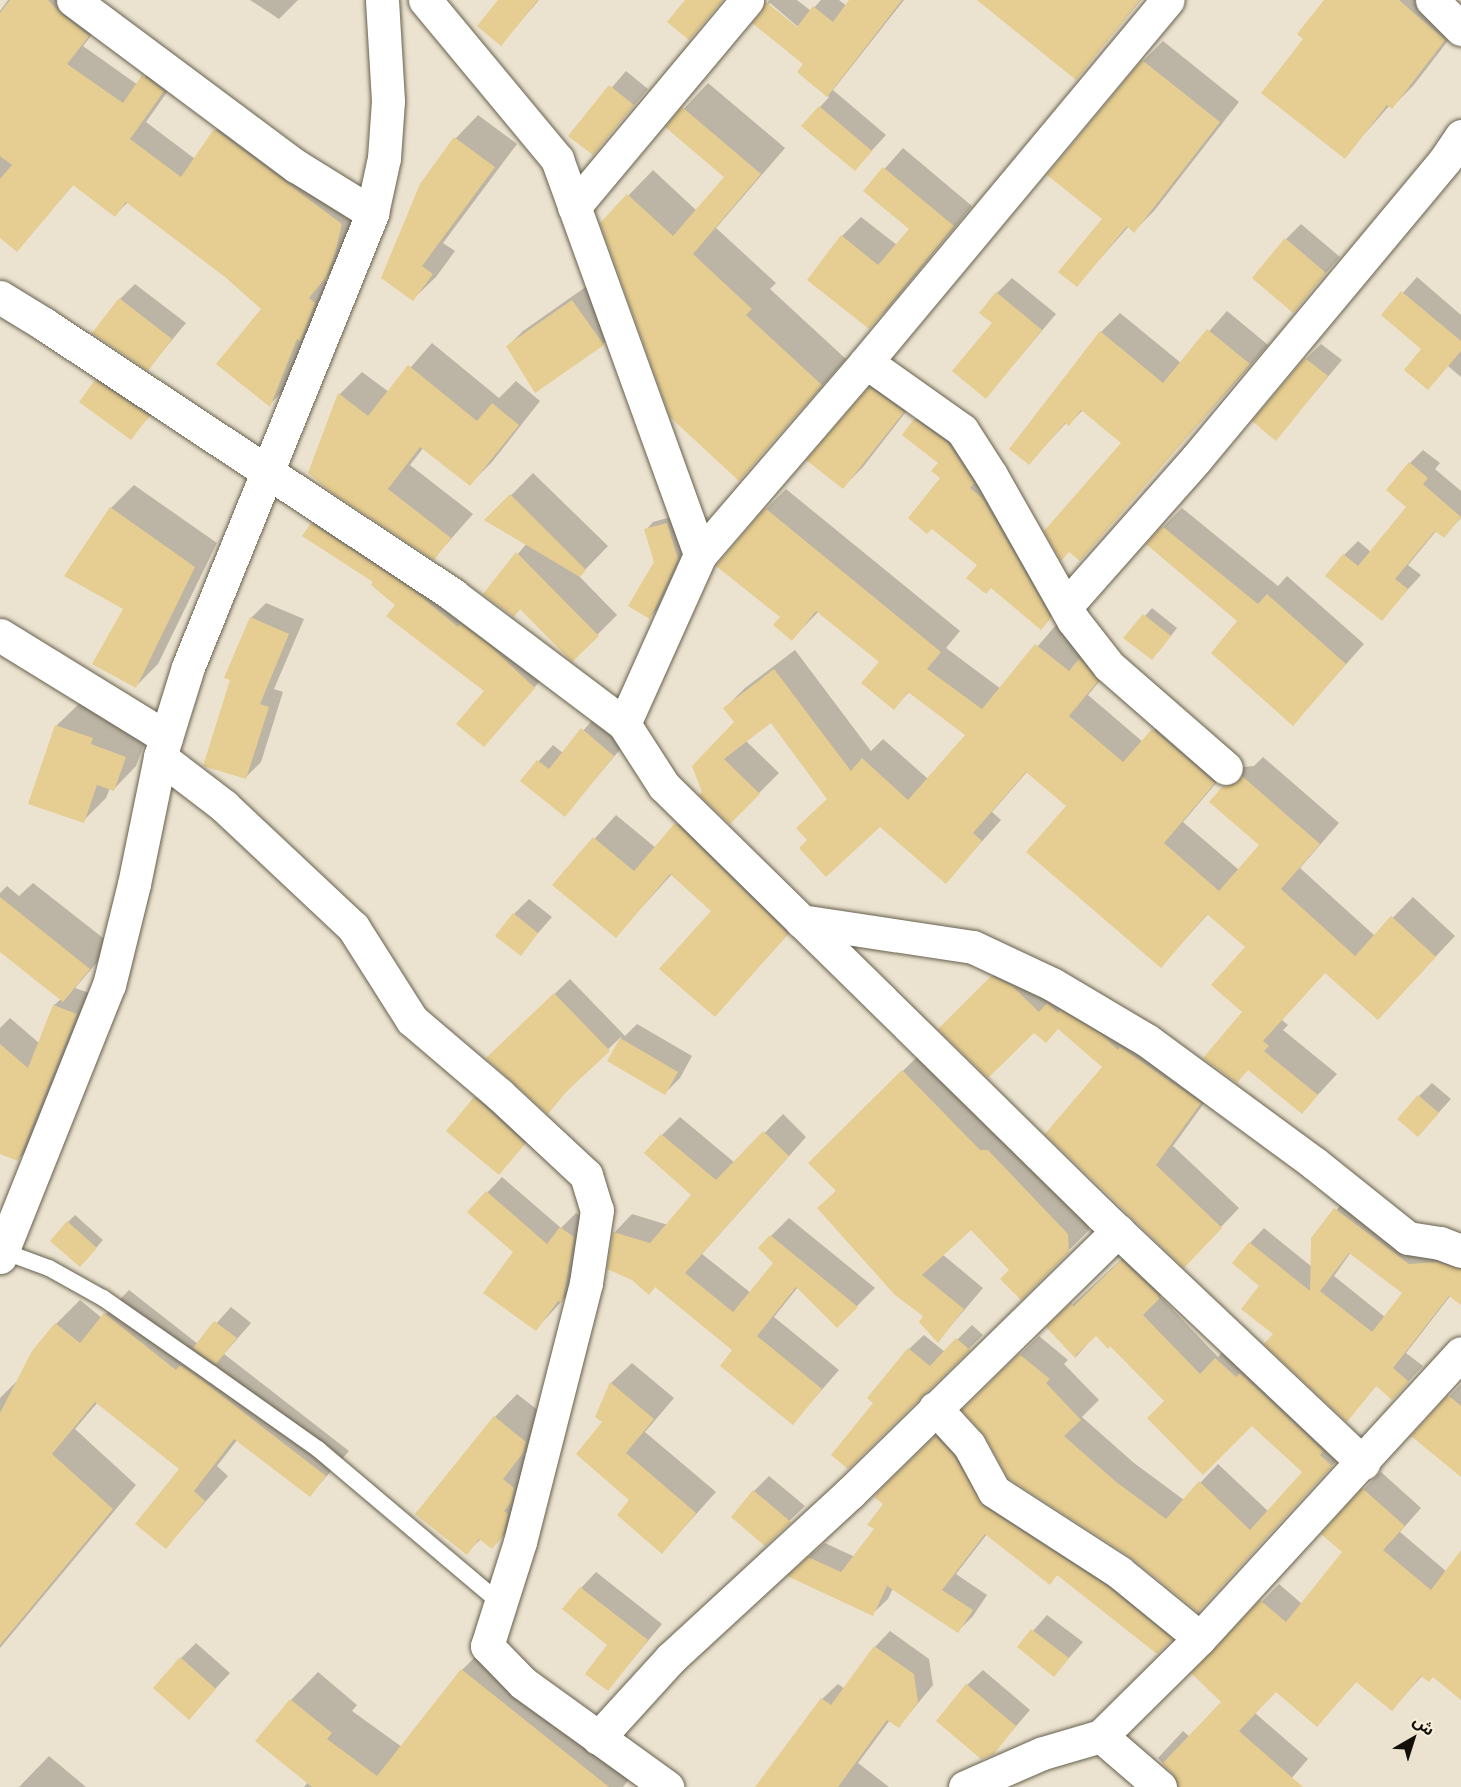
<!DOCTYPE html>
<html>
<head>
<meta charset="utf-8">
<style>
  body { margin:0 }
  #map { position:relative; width:1461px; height:1787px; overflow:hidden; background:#ebe3cf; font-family:"Golos Text","Noto Sans Arabic",sans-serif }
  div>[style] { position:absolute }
  .shadow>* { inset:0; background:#0003 }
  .building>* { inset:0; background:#e6cd91 }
  .roads { filter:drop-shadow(0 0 2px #67604e) drop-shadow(0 0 2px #67604e) }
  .service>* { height:16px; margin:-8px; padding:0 8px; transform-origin:8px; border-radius:8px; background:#fff }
  .minor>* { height:33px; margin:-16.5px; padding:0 16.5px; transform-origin:16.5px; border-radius:16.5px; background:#fff }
  .tertiary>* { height:33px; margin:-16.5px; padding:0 16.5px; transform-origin:16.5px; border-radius:16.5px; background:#fff }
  span { translate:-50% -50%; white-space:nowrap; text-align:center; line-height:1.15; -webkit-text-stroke:4.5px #f8f0dc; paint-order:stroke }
  .north { position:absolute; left:1383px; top:1709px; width:60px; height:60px; -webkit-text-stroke:4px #f8f0dc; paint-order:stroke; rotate:39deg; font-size:16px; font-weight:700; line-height:24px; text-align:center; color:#13100a }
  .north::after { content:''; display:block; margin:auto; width:21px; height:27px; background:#13100a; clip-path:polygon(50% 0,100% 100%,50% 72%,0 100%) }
</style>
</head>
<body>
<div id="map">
  <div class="shadow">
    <i style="clip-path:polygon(8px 0,84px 0,105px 18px,83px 46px,138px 85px,161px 59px,180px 74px,146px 122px,195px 159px,216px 130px,233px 113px,358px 206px,343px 258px,325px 280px,332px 285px,286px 388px,269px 405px,263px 309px,226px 276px,128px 202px,115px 215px,74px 184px,17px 250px,0 236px,0 11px)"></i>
    <i style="clip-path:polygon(250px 0,298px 0,279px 19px)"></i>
    <i style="clip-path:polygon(500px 0,539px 0,501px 44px)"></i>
    <i style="clip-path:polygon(evenodd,769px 0,797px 0,811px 11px,821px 0,839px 0,847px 6px,851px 0,904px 0,833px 90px,886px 135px,855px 169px,803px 126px,829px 97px,799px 72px,805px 64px,763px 12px,769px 0,770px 3px,803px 31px,802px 33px,768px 5px,770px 3px)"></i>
    <i style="clip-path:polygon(979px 0,1141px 0,1076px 78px)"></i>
    <i style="clip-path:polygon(1326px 0,1446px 0,1461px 24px,1413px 86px,1392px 107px,1390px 105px,1344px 157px,1305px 39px)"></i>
    <i style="clip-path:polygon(1163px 41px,1239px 102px,1154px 211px,1134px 231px,1129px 226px,1077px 285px,1105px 219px,1143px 61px)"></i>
    <i style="clip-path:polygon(626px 71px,648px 89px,593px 153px,571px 135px)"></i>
    <i style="clip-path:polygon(708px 83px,785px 148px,716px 228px,776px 283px,770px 289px,846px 359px,739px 479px,602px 223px,653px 170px,697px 211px,726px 177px,667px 127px)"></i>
    <i style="clip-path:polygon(478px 115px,517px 144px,443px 243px,455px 251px,436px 277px,413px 299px,421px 185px,456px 138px)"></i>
    <i style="clip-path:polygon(903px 148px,972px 206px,888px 308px,869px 327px,842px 236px,861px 217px,897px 245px,911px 229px,865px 191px)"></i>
    <i style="clip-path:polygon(1301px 224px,1340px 257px,1293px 311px,1286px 239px)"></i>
    <i style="clip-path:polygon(1417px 277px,1461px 315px,1461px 377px,1448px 366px,1428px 388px,1423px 349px,1383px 315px)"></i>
    <i style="clip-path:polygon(1012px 278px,1056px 314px,986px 397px,997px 293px)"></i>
    <i style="clip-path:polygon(135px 284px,186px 323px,148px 369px,120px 299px)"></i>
    <i style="clip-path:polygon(587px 286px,618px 329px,603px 344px,508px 346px,523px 331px)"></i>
    <i style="clip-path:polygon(1227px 311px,1268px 345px,1080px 559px,1123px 443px,1083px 410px,1069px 424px,1067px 422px,1029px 463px,1011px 449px,1101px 332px,1120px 313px,1181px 363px)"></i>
    <i style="clip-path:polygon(432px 343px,499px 398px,516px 381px,540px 401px,492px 462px,470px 484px,424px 447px,410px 465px,473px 514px,434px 558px,309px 472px,340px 394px,362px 372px,389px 392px)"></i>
    <i style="clip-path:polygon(1321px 344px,1342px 360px,1276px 439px,1306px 359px)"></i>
    <i style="clip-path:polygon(111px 366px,163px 400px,131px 438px,96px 381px)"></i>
    <i style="clip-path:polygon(890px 368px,922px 391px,863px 467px,843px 487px,870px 388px)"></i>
    <i style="clip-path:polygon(935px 401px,1060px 608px,1041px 627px,979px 565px,942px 478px,940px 463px,915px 420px)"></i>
    <i style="clip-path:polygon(1423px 450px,1440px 463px,1435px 469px,1461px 491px,1461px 518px,1444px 536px,1437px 530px,1408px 565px,1421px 575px,1381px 619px,1344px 555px,1358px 541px,1371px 552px,1408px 507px,1410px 463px)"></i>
    <i style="clip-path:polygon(533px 473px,608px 546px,579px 576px,617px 615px,572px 660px,521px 608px,514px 615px,485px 594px,527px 543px,487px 520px)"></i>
    <i style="clip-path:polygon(134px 485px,217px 543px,158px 664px,135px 687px,111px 508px)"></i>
    <i style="clip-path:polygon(786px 489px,960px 631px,946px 648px,1001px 689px,1056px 625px,1089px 651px,1117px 660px,1088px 695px,1143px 742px,1173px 710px,1234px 762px,1183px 822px,1239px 870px,1261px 845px,1224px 787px,1244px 767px,1254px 766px,1263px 757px,1339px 823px,1300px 868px,1375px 936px,1413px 897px,1455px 936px,1378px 1018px,1326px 971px,1282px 1020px,1288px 1025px,1283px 1030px,1337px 1074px,1302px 1112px,1249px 1069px,1237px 1081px,1247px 947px,1208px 914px,1161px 966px,1068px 805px,1027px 772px,992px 812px,1001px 820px,946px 882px,880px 825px,809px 840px,829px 798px,771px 721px,746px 741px,779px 773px,730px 822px,702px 794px,736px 723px,725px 708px,745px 688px,795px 650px,871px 751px,883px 739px,928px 779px,967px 734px,910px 691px,894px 708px,881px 662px,819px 611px,792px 639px,782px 617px,766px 509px)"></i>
    <i style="clip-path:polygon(1182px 508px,1278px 586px,1287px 576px,1364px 644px,1293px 724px,1239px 621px,1163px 527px)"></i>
    <i style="clip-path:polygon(325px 511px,547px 673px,484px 745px,486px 691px,376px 581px,312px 524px)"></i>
    <i style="clip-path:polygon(674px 516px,684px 550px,657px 610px,650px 617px,656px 562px,646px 530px,653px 522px)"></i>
    <i style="clip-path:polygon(266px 603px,304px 619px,274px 689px,283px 692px,261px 762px,246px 777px,251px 618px)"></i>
    <i style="clip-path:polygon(1152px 608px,1177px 628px,1159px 651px,1126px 638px)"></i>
    <i style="clip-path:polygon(80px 703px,148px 734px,136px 766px,114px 789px,110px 788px,106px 798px,83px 821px,30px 803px,57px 725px)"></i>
    <i style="clip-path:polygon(598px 714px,628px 740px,565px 815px,522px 780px,553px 745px,563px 753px)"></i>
    <i style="clip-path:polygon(698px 802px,809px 911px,715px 1015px,713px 910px,672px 874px,616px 936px,554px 884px,616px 815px,656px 848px)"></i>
    <i style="clip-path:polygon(33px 883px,112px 945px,75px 988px,95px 995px,37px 1141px,18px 1159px,0 1153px,0 1028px,10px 1018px,39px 1043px,54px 1005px,61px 999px,0 950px,0 893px,7px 886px,19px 896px)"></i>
    <i style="clip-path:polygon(529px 899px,552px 917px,520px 954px,514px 914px)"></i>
    <i style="clip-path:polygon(1011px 958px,1218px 1084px,1173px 1146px,1239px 1208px,1184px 1266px,1105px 1067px,1059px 1028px,1034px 1031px,940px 1029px)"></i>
    <i style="clip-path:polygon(570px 979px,625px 1036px,637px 1024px,692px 1056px,680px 1078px,665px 1093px,609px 1060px,622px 1036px,579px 1077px,548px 1112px,488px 1058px)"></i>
    <i style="clip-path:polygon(923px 1051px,1088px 1213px,1089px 1230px,1021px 1298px,1011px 1270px,971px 1228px,942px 1254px,983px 1288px,938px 1341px,926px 1316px,819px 1208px,837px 1190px,810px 1163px)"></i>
    <i style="clip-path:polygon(490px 1083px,539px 1128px,499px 1173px,475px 1098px)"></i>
    <i style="clip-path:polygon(1432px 1083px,1451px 1099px,1418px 1135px,1419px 1096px)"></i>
    <i style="clip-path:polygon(783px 1114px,806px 1137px,702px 1254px,751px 1293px,775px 1263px,771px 1236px,789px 1218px,875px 1288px,837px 1326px,798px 1287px,774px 1317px,839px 1370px,793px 1423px,735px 1350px,614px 1233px,632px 1214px,668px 1225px,693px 1195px,662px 1135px,680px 1117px,735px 1163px)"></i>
    <i style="clip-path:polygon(502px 1177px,561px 1228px,576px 1213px,588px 1222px,576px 1286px,536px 1329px,515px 1252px,469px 1212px)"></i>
    <i style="clip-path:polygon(evenodd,1350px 1194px,1461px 1250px,1461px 1303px,1451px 1295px,1406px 1353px,1423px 1366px,1407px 1383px,1377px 1385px,1347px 1420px,1275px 1333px,1250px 1243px,1264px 1228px,1312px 1267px,1313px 1238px,1350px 1194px,1351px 1252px,1404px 1293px,1385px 1317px,1334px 1276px,1351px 1252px)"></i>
    <i style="clip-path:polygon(75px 1215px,103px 1240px,87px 1258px,68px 1222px)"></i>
    <i style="clip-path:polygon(1140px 1242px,1177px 1279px,1160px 1296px,1218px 1357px,1234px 1340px,1349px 1447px,1216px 1592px,987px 1435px,964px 1410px,1039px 1336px,1068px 1360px,1064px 1364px,1099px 1400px,1082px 1417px,1134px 1463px,1184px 1500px,1218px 1464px,1269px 1512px,1304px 1472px,1252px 1424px,1166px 1400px,1110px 1344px,1096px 1334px,1076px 1357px,1048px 1327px)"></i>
    <i style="clip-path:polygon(129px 1290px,198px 1344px,231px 1307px,251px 1323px,224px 1354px,349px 1451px,310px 1495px,238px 1439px,217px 1466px,228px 1476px,166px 1547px,181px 1469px,98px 1402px,75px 1429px,136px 1485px,0 1648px,0 1398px,20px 1378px,56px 1324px,80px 1300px,102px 1318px)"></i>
    <i style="clip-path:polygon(972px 1325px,983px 1335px,848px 1467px,875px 1403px,869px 1398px,909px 1349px,924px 1335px,945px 1352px)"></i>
    <i style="clip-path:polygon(632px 1363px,674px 1398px,645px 1432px,716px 1492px,662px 1552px,632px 1500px,604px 1422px,611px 1383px)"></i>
    <i style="clip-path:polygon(1461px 1384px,1461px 1475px,1413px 1435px)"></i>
    <i style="clip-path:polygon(517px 1394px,548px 1418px,546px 1428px,524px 1455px,536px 1465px,515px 1524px,492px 1547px,481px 1539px,466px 1553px,495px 1417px)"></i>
    <i style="clip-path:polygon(951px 1422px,998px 1491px,1186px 1623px,1157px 1652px,1058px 1574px,1049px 1583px,987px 1534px,956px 1574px,987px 1595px,973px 1616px,958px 1631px,893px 1588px,888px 1599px,872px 1614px,804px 1561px,825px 1543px,855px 1557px,876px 1529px,885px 1504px,877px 1498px)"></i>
    <i style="clip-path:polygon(1381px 1472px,1421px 1508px,1400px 1532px,1447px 1572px,1461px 1556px,1461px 1697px,1433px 1675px,1423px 1675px,1392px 1709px,1357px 1681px,1317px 1725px,1276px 1690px,1255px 1713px,1308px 1759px,1284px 1787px,1179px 1787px,1179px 1780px,1158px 1758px,1183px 1731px,1190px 1737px,1223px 1702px,1193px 1673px,1279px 1584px,1302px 1604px,1344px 1552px,1364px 1489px)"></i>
    <i style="clip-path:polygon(769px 1476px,805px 1506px,765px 1544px,754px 1491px)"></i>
    <i style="clip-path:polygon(596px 1572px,662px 1624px,608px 1689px,610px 1645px,581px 1588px)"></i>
    <i style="clip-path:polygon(1047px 1615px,1083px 1642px,1054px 1675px,1019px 1647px)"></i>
    <i style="clip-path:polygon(890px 1631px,929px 1659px,933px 1685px,899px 1726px,890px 1720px,858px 1763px,889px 1787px,757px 1787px,822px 1699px,838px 1684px,845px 1689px,875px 1647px)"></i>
    <i style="clip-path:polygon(196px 1643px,230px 1673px,189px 1717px,181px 1658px)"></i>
    <i style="clip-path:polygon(489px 1643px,641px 1764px,623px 1787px,304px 1787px,308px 1782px,257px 1741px,291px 1700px,318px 1672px,357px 1705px,352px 1711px,402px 1747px,462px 1670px)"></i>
    <i style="clip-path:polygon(983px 1670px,1030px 1710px,993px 1753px,967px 1685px)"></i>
    <i style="clip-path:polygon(49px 1756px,86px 1787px,19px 1787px)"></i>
  </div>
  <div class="building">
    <i style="clip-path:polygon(10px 0,48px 0,62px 15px,89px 36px,67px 64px,123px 103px,142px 75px,164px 91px,130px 139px,181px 177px,214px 129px,342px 224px,335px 253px,326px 277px,309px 298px,315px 303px,300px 341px,297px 339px,270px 407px,216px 364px,261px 309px,225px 277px,126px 202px,115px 217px,73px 185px,17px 252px,0 238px,0 179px,12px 165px,0 156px,0 13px)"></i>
    <i style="clip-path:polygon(498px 0,538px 0,501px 46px,477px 26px)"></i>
    <i style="clip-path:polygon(685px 0,723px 0,689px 40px,667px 22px)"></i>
    <i style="clip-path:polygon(849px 0,902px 0,827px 97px,797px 72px,803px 64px,752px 23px,762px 12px,765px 1px,797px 27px,813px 6px,833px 22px)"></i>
    <i style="clip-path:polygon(977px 0,1140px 0,1076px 80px)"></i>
    <i style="clip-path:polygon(1324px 0,1399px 0,1445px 40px,1392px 109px,1387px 105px,1345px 159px,1261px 93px,1303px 39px,1297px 34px)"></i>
    <i style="clip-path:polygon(1142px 60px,1220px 122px,1134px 233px,1127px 226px,1077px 287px,1058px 272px,1102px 219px,1047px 175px)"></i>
    <i style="clip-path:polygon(609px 85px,634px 105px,593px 155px,568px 136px)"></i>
    <i style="clip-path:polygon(819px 106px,872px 151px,855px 171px,801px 126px)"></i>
    <i style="clip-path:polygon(682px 107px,761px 174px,693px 254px,752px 309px,746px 315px,822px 385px,739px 481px,670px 417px,600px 223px,627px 194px,673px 236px,724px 177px,665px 127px)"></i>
    <i style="clip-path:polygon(454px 137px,495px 167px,422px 266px,433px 274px,413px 301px,381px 278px,420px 184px)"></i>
    <i style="clip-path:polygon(883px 167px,954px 226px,869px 329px,807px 280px,841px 235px,878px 265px,909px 229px,863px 191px)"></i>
    <i style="clip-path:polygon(1285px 238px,1326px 273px,1293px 313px,1252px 278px)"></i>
    <i style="clip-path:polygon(1401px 291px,1461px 341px,1461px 351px,1428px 390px,1404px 370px,1421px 349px,1381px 315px)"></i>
    <i style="clip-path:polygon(996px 292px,1042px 330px,986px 399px,952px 371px,992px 323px,979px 313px)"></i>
    <i style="clip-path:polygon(119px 298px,172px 339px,148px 371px,92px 333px)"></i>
    <i style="clip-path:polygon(572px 300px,604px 345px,535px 393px,506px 346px)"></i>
    <i style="clip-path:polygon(1207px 329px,1250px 364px,1080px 561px,1069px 552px,1061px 561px,1044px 531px,1121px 443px,1081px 410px,1069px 426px,1065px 423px,1029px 465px,1009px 449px,1100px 331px,1163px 383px)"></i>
    <i style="clip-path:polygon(1305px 358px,1328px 376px,1276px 441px,1252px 421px)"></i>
    <i style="clip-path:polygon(408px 365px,477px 421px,492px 403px,519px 425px,470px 486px,420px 447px,388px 489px,451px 538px,434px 560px,331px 492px,308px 473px,338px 393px,368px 416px)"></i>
    <i style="clip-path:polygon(95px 380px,149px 416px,131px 440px,79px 402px)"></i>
    <i style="clip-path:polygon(869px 387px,904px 412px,843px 489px,806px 460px)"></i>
    <i style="clip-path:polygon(914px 419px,948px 443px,974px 483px,970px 488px,982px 498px,1051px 618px,1041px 630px,991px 588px,986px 594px,966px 578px,977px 565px,932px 529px,927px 534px,908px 518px,940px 478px,931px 471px,938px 463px,902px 435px)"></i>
    <i style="clip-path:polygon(1409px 462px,1428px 478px,1423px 484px,1461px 517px,1444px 538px,1435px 531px,1395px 579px,1408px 589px,1382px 621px,1325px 576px,1343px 554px,1358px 566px,1406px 507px,1386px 490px)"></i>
    <i style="clip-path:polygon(510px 494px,586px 570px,580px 577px,484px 520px)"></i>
    <i style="clip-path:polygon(110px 507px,195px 567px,136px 688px,92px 664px,123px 609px,64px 576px)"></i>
    <i style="clip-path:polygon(765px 508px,941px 652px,927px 669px,982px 709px,1035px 644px,1069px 671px,1079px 659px,1083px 663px,1098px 681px,1069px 716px,1123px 762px,1152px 729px,1215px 783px,1164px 843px,1219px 891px,1259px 845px,1209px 802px,1223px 786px,1233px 785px,1242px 776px,1320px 844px,1281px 889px,1355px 956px,1391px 916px,1436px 957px,1378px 1020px,1325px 973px,1263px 1041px,1269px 1046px,1264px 1051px,1318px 1095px,1302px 1114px,1248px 1070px,1237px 1083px,1203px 1058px,1242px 1012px,1211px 985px,1245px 947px,1207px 914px,1161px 968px,1026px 852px,1066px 806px,1026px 772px,973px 833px,982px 841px,946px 884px,880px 827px,826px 877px,799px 848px,807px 840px,796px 828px,827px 799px,771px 723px,724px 759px,760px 794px,730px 824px,699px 795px,702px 792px,692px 766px,734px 722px,723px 708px,774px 669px,851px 771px,862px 758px,908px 800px,965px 735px,908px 692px,894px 710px,861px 683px,879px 662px,816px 611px,792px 641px,773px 625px,780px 617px,716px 566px)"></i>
    <i style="clip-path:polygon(311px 523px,414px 591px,458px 627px,460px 624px,491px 647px,535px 688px,484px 747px,456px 724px,484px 691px,386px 616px,395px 605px,371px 585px,373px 582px,302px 536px)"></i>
    <i style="clip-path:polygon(667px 523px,678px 559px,650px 619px,628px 606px,654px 562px,644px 529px)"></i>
    <i style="clip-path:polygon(1162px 526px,1258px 604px,1267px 594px,1346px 664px,1293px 726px,1211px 653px,1237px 621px,1146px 544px)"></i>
    <i style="clip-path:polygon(516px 552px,599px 636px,572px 662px,520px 609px,514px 617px,483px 594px)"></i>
    <i style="clip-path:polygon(1143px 614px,1171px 636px,1152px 660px,1123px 638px)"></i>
    <i style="clip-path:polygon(250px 617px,289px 634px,260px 704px,269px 707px,246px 779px,203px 766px,230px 680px,224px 678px)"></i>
    <i style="clip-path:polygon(55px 725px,93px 738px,91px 744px,126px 757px,114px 791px,97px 785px,84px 823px,28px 804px)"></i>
    <i style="clip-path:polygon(581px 728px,614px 756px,565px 817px,520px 781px,537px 760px,549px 769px)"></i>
    <i style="clip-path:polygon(675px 823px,788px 934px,715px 1017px,659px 969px,711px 911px,670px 874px,616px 938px,552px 885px,593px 837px,634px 871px)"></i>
    <i style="clip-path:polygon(0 897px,90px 969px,63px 1002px,0 952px)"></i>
    <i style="clip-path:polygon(513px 913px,538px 933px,521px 956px,495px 936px)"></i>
    <i style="clip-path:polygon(991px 976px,1012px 986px,1039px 1012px,1047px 1003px,1058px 1013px,1060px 1010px,1102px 1035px,1118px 1050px,1120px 1047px,1201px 1103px,1156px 1165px,1222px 1228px,1184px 1268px,1045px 1134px,1102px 1067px,1058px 1029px,1046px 1043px,1034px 1033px,988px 1078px,938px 1029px)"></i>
    <i style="clip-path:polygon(554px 993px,610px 1051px,567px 1091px,548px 1114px,486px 1058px)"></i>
    <i style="clip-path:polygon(53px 1005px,77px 1014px,18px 1161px,0 1154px,0 1044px,28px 1068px)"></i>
    <i style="clip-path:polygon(620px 1038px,678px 1072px,665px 1095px,607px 1061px)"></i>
    <i style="clip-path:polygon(902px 1070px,980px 1150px,988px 1150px,1068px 1234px,1069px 1252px,1021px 1300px,1000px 1279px,1009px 1270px,971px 1230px,922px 1275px,964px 1309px,938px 1343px,919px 1322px,923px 1316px,895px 1295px,817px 1208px,836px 1191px,808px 1163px)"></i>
    <i style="clip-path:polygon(1418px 1095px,1439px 1113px,1418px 1137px,1397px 1119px)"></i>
    <i style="clip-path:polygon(474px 1097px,525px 1144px,499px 1175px,446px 1131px)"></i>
    <i style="clip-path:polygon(763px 1131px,789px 1156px,685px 1273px,733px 1312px,773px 1263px,758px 1248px,770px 1235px,858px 1307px,837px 1328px,796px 1287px,757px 1336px,822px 1389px,793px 1425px,720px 1366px,732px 1350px,655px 1287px,649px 1295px,632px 1280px,607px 1269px,613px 1232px,650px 1243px,691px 1195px,644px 1153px,661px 1134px,716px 1180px)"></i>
    <i style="clip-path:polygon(486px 1191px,547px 1244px,560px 1227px,574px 1237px,562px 1303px,558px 1301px,536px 1331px,483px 1293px,513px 1252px,467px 1212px)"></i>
    <i style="clip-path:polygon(evenodd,1334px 1208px,1409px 1264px,1437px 1262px,1461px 1269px,1461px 1305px,1449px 1296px,1393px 1368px,1409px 1382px,1392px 1400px,1376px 1386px,1347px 1422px,1264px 1344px,1273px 1334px,1241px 1309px,1259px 1286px,1232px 1263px,1249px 1242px,1310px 1291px,1311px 1238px,1334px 1208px,1349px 1253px,1402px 1293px,1372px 1332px,1320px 1291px,1349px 1253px)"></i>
    <i style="clip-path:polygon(67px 1221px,97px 1248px,80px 1267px,50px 1241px)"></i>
    <i style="clip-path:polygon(1121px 1260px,1158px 1295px,1159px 1299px,1143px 1315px,1200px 1374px,1215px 1358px,1236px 1377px,1240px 1373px,1323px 1451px,1320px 1455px,1332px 1466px,1198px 1612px,1129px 1556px,1008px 1478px,985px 1436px,962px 1410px,1019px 1354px,1050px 1379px,1046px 1383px,1081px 1420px,1064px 1436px,1115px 1481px,1166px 1519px,1199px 1481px,1250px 1530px,1302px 1472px,1252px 1426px,1203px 1475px,1147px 1418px,1164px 1401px,1110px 1346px,1108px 1349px,1096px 1336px,1076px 1355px,1076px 1359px,1046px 1327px,1072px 1302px,1073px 1307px)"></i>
    <i style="clip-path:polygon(104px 1313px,176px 1370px,180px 1365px,203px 1381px,326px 1476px,310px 1497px,234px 1439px,194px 1491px,205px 1501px,166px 1549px,135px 1524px,179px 1469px,95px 1402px,52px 1454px,113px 1509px,0 1645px,0 1413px,32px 1351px,55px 1323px,80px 1343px)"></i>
    <i style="clip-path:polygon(214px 1321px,237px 1338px,216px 1364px,193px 1348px)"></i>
    <i style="clip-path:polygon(956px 1338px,970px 1350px,848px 1469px,831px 1455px,873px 1403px,867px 1398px,908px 1348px,930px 1366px)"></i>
    <i style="clip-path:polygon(610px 1382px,654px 1419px,626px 1453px,696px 1513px,662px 1554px,617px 1515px,629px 1500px,576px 1454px,602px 1422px,595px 1417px)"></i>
    <i style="clip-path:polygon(1448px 1395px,1461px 1406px,1461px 1477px,1411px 1436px)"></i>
    <i style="clip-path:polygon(494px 1416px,526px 1442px,523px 1453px,503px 1479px,514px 1488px,511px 1503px,504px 1511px,508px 1514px,502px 1537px,492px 1549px,479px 1539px,467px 1555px,415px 1514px)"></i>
    <i style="clip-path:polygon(935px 1436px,954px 1456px,983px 1506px,1108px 1587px,1172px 1639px,1157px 1654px,1057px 1575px,1050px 1585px,985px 1534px,942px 1590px,973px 1610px,958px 1633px,887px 1586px,873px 1616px,787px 1576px,808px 1557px,841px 1572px,874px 1529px,867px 1525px,883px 1504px,875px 1498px,877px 1493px)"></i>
    <i style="clip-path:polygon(1362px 1488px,1405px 1526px,1383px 1550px,1431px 1590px,1461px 1550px,1461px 1700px,1433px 1677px,1429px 1682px,1421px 1676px,1392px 1711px,1356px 1682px,1317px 1727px,1276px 1692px,1239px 1731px,1303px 1787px,1178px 1787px,1173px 1773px,1162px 1764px,1221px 1702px,1191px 1673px,1260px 1600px,1286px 1622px,1342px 1552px,1321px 1534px)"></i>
    <i style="clip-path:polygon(753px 1490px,791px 1522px,765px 1546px,731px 1517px)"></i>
    <i style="clip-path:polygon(580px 1587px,648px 1640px,608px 1691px,585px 1674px,607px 1645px,562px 1609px)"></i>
    <i style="clip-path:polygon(1031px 1629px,1069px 1658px,1054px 1677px,1017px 1647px)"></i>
    <i style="clip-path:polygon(874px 1646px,914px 1674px,918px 1702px,899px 1728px,887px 1720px,838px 1787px,755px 1787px,821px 1698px,831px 1705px)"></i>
    <i style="clip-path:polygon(180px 1657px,216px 1689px,189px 1720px,153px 1688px)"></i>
    <i style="clip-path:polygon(461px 1669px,609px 1787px,312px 1787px,255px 1741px,290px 1699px,332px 1733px,327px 1739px,377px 1776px)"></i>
    <i style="clip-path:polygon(966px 1684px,1016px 1726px,994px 1754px,981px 1759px,936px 1721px)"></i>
  </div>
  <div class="roads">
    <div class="service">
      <i style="left:0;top:1250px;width:52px;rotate:20.2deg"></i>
      <i style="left:49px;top:1268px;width:62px;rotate:29.1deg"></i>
      <i style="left:103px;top:1298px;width:133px;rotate:34.9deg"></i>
      <i style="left:212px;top:1374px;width:130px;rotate:35.3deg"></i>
      <i style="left:318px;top:1449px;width:238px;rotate:40.2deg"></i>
    </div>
    <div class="minor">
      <i style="left:73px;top:0;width:278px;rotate:36.7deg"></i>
      <i style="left:296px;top:166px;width:89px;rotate:31.7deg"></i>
      <i style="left:425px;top:0;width:207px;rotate:50.3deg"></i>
      <i style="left:557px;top:159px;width:421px;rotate:70.1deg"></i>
      <i style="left:1432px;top:0;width:41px;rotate:45deg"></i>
      <i style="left:574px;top:207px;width:270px;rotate:-50.1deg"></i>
      <i style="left:0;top:297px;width:52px;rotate:31.5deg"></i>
      <i style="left:44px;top:324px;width:491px;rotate:33.5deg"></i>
      <i style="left:453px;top:595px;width:214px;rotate:37deg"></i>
      <i style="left:624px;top:724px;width:74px;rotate:57.2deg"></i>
      <i style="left:664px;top:786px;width:612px;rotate:44.47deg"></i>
      <i style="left:1101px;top:1215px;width:361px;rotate:43.4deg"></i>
      <i style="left:866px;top:362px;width:118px;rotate:35.3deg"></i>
      <i style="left:962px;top:430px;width:54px;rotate:57.2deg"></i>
      <i style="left:991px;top:475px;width:167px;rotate:60.5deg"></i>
      <i style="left:1073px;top:620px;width:58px;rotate:52deg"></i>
      <i style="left:1109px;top:666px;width:155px;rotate:41.1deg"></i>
      <i style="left:1066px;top:606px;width:196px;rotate:-48.5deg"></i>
      <i style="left:1196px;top:459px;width:389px;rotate:-50.2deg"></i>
      <i style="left:1445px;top:160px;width:29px;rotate:-56deg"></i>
      <i style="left:0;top:635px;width:195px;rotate:31.6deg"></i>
      <i style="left:624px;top:724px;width:185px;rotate:-65.8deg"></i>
      <i style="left:700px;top:555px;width:255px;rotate:-49.3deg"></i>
      <i style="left:866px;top:362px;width:471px;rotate:-50.2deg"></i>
      <i style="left:160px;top:757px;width:81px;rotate:37.4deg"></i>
      <i style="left:224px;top:806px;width:177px;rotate:43.2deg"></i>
      <i style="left:353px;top:927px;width:110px;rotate:57.6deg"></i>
      <i style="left:412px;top:1020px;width:114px;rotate:40.4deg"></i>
      <i style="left:499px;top:1094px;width:119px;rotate:43deg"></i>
      <i style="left:586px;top:1175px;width:37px;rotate:73deg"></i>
      <i style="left:597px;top:1210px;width:74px;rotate:98.6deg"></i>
      <i style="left:586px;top:1283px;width:267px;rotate:104.3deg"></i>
      <i style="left:520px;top:1542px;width:109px;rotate:107.6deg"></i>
      <i style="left:487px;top:1646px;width:52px;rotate:45.8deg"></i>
      <i style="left:523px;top:1683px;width:178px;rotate:35.8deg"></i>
      <i style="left:801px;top:921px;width:174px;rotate:8.6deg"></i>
      <i style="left:973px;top:947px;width:87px;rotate:25.1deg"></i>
      <i style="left:1052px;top:984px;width:112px;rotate:30.7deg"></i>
      <i style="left:1148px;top:1041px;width:206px;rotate:36.3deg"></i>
      <i style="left:1314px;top:1163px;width:120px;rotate:38.6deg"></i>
      <i style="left:1408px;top:1238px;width:32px;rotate:9deg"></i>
      <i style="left:1440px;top:1243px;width:22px;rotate:21deg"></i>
      <i style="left:935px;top:1408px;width:50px;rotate:47.4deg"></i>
      <i style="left:969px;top:1445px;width:52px;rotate:61.5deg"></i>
      <i style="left:994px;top:1491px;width:149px;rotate:32.9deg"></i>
      <i style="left:1119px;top:1572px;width:104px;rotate:39.2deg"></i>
      <i style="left:1101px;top:1736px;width:139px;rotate:-44.7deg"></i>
      <i style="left:1200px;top:1638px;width:386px;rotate:-47.5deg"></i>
      <i style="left:598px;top:1738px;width:108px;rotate:-47.6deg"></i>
      <i style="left:671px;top:1658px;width:243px;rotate:-42.7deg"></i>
      <i style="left:850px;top:1493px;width:375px;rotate:-44.4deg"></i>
      <i style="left:965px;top:1787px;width:85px;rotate:-23.6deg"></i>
      <i style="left:1043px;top:1753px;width:60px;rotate:-16.3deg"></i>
      <i style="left:1101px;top:1736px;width:78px;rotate:40.8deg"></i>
    </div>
    <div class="tertiary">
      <i style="left:0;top:1257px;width:293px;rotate:-68.2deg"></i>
      <i style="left:109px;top:985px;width:104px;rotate:-76.1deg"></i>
      <i style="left:134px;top:884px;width:130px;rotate:-78.4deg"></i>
      <i style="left:160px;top:757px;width:94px;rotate:-72.7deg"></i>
      <i style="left:188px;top:667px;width:490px;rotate:-67.9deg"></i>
      <i style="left:372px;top:213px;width:56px;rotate:-77.7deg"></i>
      <i style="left:384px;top:158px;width:57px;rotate:-86deg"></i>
      <i style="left:388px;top:101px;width:101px;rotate:-93.4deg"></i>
    </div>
  </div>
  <div class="north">ش</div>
</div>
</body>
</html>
